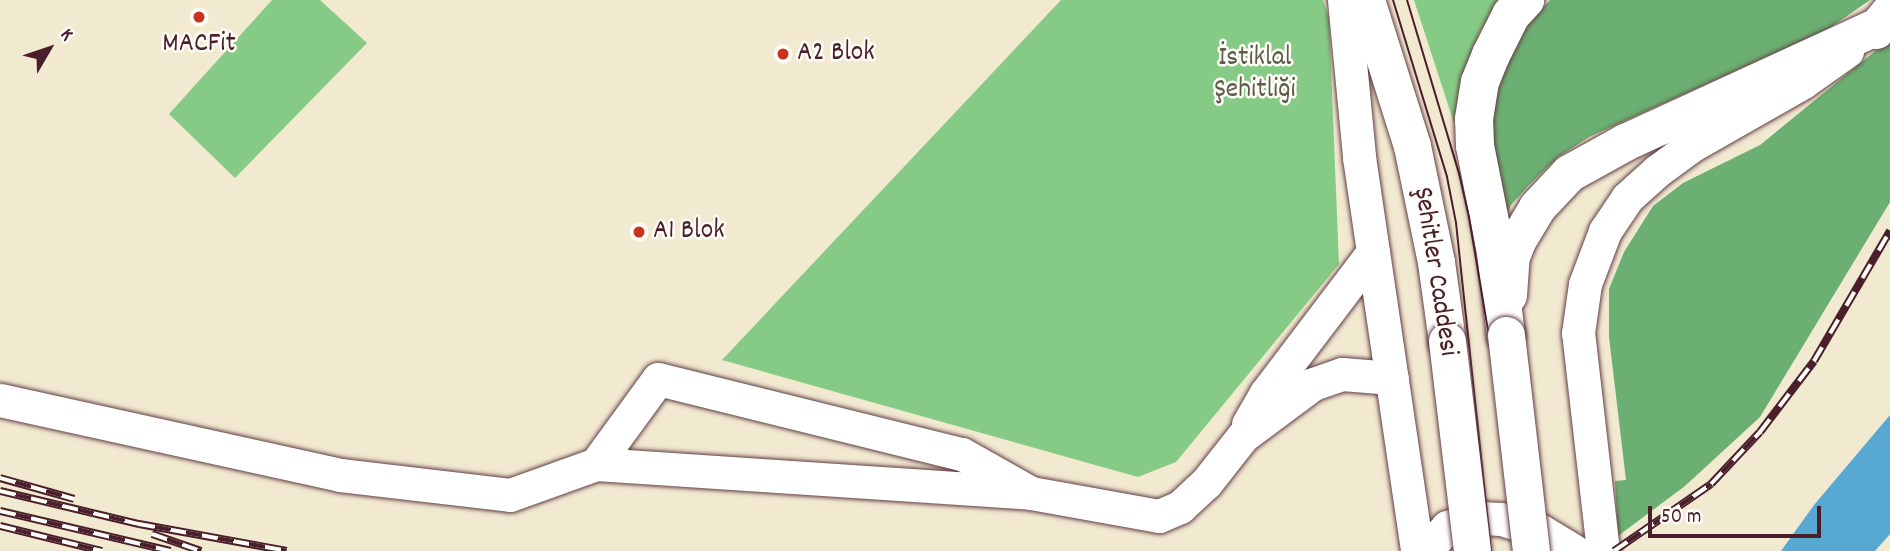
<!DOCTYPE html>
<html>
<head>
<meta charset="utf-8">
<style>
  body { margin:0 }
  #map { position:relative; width:1890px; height:551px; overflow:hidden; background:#f2e9d1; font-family:Dekko,sans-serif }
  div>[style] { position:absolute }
  .green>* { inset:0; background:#85cb85 }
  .forest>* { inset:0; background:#6caf72 }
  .water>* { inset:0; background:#57a9d2 }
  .roads { filter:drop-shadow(0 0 2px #633d44) drop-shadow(0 0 2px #633d44) }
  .secondary>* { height:33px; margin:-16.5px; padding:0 16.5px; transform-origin:16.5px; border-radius:16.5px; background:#fff }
  .primary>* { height:37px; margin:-18.5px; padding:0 18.5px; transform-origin:18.5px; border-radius:18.5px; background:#fff }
  .highway>* { height:38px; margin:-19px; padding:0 19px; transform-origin:19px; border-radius:19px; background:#fff }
  .tram>* { height:2px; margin:-1px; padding:0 1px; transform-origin:1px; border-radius:1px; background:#4a1f2b }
  .rail>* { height:8px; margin-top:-4px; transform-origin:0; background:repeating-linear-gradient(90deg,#fdfcf7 0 16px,#4a1f2b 0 32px); box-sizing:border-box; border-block:2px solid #4a1f2b }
  .bridges { filter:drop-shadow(0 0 2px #633d44) drop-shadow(0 0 2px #633d44) }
  .primary-bridge>* { height:37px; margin:-18.5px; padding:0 18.5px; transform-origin:18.5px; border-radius:18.5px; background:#fff }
  .dots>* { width:19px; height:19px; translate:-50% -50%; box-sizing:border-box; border:4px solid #fdfcf7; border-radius:50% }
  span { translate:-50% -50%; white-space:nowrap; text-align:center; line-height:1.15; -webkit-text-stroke:5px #fdfcf7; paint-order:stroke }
  .poi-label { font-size:28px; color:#4a1f2b }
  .left { translate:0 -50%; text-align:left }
  .park-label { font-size:28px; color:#5f5b4a }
  .street-label { font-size:28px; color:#4a1f2b }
  .north { position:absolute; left:14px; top:14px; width:70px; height:70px; -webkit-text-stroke:5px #fdfcf7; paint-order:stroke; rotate:51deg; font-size:19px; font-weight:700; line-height:28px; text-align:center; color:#4a1f2b }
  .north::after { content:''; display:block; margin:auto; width:24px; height:32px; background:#4a1f2b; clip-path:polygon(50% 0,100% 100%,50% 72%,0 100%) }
  .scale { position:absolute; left:1648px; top:506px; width:173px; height:32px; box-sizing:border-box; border:4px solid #4a1f2b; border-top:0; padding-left:9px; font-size:21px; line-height:24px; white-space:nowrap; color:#4a1f2b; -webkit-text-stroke:5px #fdfcf7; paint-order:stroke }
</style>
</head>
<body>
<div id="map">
  <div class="green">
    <i style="clip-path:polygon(272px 0,320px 0,367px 43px,235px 178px,169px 114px)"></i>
    <i style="clip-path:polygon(1061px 0,1323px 0,1329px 19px,1339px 264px,1176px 462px,1138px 477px,722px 360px)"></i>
    <i style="clip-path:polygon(1414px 0,1501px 0,1480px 32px,1465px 69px,1458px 122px,1454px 123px)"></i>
  </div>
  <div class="forest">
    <i style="clip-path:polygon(1550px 0,1870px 0,1828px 29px,1589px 137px,1558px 157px,1528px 186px,1511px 205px,1501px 227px,1486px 134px,1493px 80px,1513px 39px)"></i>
    <i style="clip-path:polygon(1890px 39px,1890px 202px,1760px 417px,1685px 486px,1618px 536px,1615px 481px,1626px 480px,1609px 337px,1609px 289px,1624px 252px,1653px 206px,1683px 183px,1760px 145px)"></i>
  </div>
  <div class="water">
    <i style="clip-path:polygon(1890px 415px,1890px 534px,1875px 551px,1781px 551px,1814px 505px)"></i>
  </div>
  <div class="roads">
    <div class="secondary">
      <i style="left:1344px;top:0;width:158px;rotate:84.5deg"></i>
      <i style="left:1359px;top:157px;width:398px;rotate:81.6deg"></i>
      <i style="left:0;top:400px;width:348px;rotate:12.4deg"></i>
      <i style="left:340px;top:475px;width:171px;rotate:6.7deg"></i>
      <i style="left:510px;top:495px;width:91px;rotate:-19.8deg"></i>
      <i style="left:596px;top:464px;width:105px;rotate:-53.9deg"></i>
      <i style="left:658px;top:379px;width:313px;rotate:13.9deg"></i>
      <i style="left:962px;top:454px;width:79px;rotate:29.5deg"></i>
      <i style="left:1248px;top:424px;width:36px;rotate:-60deg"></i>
      <i style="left:1266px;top:393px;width:177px;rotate:-52.8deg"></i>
      <i style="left:596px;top:464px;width:436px;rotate:3.8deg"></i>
      <i style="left:1031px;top:493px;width:130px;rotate:10.2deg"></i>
      <i style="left:1159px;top:516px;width:23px;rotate:-23deg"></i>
      <i style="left:1180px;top:507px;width:35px;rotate:-43deg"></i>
      <i style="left:1206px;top:483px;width:60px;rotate:-51.8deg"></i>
      <i style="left:1243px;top:436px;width:87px;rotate:-36.6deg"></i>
      <i style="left:1313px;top:384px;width:31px;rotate:-19deg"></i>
      <i style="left:1342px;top:374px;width:50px;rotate:4.6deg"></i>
      <i style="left:1425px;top:551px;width:33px;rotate:-47deg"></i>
      <i style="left:1447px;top:527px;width:35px;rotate:-15deg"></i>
      <i style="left:1481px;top:518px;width:20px;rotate:3deg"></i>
      <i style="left:1501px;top:519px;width:42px;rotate:16.7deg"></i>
      <i style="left:1541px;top:531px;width:39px;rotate:31deg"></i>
      <i style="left:1603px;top:551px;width:219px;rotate:-96.5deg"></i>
      <i style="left:1578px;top:333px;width:49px;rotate:-81.9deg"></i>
      <i style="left:1585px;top:284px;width:57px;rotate:-69.3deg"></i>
      <i style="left:1605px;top:231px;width:40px;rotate:-56deg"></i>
      <i style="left:1627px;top:198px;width:40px;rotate:-42deg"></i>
      <i style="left:1657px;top:171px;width:42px;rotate:-36.3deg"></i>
      <i style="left:1691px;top:146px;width:129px;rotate:-29.7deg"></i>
      <i style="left:1803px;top:82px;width:54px;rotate:-35.2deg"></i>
    </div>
    <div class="primary">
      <i style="left:1366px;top:0;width:153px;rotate:72.5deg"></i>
      <i style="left:1412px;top:146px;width:118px;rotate:78.3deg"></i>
      <i style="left:1436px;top:262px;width:80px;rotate:82.1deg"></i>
      <i style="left:1508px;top:295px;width:39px;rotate:-86deg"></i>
      <i style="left:1511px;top:256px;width:18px;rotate:-68deg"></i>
      <i style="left:1518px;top:239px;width:37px;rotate:-59deg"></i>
      <i style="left:1537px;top:207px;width:47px;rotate:-46.7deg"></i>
      <i style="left:1569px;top:173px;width:64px;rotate:-29deg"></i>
      <i style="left:1625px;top:142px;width:292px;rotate:-24.7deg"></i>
    </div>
    <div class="highway">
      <i style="left:1876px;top:30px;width:22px;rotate:-51deg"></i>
      <i style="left:1506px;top:335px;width:84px;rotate:-96.9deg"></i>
      <i style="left:1496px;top:252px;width:108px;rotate:-101.2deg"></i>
      <i style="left:1475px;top:146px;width:27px;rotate:-92deg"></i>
      <i style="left:1474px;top:119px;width:37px;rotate:-81deg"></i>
      <i style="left:1480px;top:82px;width:29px;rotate:-68deg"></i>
      <i style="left:1491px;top:55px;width:45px;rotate:-63.4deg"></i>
      <i style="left:1511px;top:15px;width:21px;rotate:-47deg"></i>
    </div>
  </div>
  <div class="tram">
    <i style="left:1393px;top:0;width:185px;rotate:73deg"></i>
    <i style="left:1447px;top:177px;width:47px;rotate:78.9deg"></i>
    <i style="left:1456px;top:223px;width:330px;rotate:83.9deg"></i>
    <i style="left:1407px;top:0;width:181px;rotate:73.3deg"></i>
    <i style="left:1459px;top:173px;width:45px;rotate:77.2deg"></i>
    <i style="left:1469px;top:217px;width:122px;rotate:80.5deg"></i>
    <i style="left:1489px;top:337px;width:215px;rotate:83.3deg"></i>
  </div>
  <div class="rail">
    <i style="left:0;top:478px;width:77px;rotate:15.8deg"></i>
    <i style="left:0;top:491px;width:143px;rotate:13.4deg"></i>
    <i style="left:139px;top:524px;width:150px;rotate:10.3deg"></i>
    <i style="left:0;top:511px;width:175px;rotate:13.2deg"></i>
    <i style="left:0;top:526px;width:105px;rotate:13.8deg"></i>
    <i style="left:152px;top:534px;width:52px;rotate:19.1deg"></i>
    <i style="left:1614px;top:551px;width:118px;rotate:-34.6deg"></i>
    <i style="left:1711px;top:484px;width:71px;rotate:-46.7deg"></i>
    <i style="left:1760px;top:432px;width:89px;rotate:-52.7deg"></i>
    <i style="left:1814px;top:361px;width:151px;rotate:-59.7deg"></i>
  </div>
  <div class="bridges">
    <div class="primary-bridge">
      <i style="left:1506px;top:335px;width:217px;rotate:83.4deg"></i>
      <i style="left:1447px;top:341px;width:211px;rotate:83.2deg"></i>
    </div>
  </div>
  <div class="dots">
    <i style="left:199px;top:17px;background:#c8321e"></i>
    <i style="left:783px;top:54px;background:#c8321e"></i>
    <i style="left:639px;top:232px;background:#c8321e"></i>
  </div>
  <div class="poi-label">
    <span style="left:199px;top:45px">MACFit</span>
    <span class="left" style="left:797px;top:54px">A2 Blok</span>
    <span class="left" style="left:653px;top:232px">A1 Blok</span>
  </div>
  <div class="park-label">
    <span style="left:1255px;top:75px">İstiklal<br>Şehitliği</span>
  </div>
  <div class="street-label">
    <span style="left:1434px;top:272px;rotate:81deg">Şehitler Caddesi</span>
  </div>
  <div class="north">K</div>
  <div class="scale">50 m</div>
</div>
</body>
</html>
